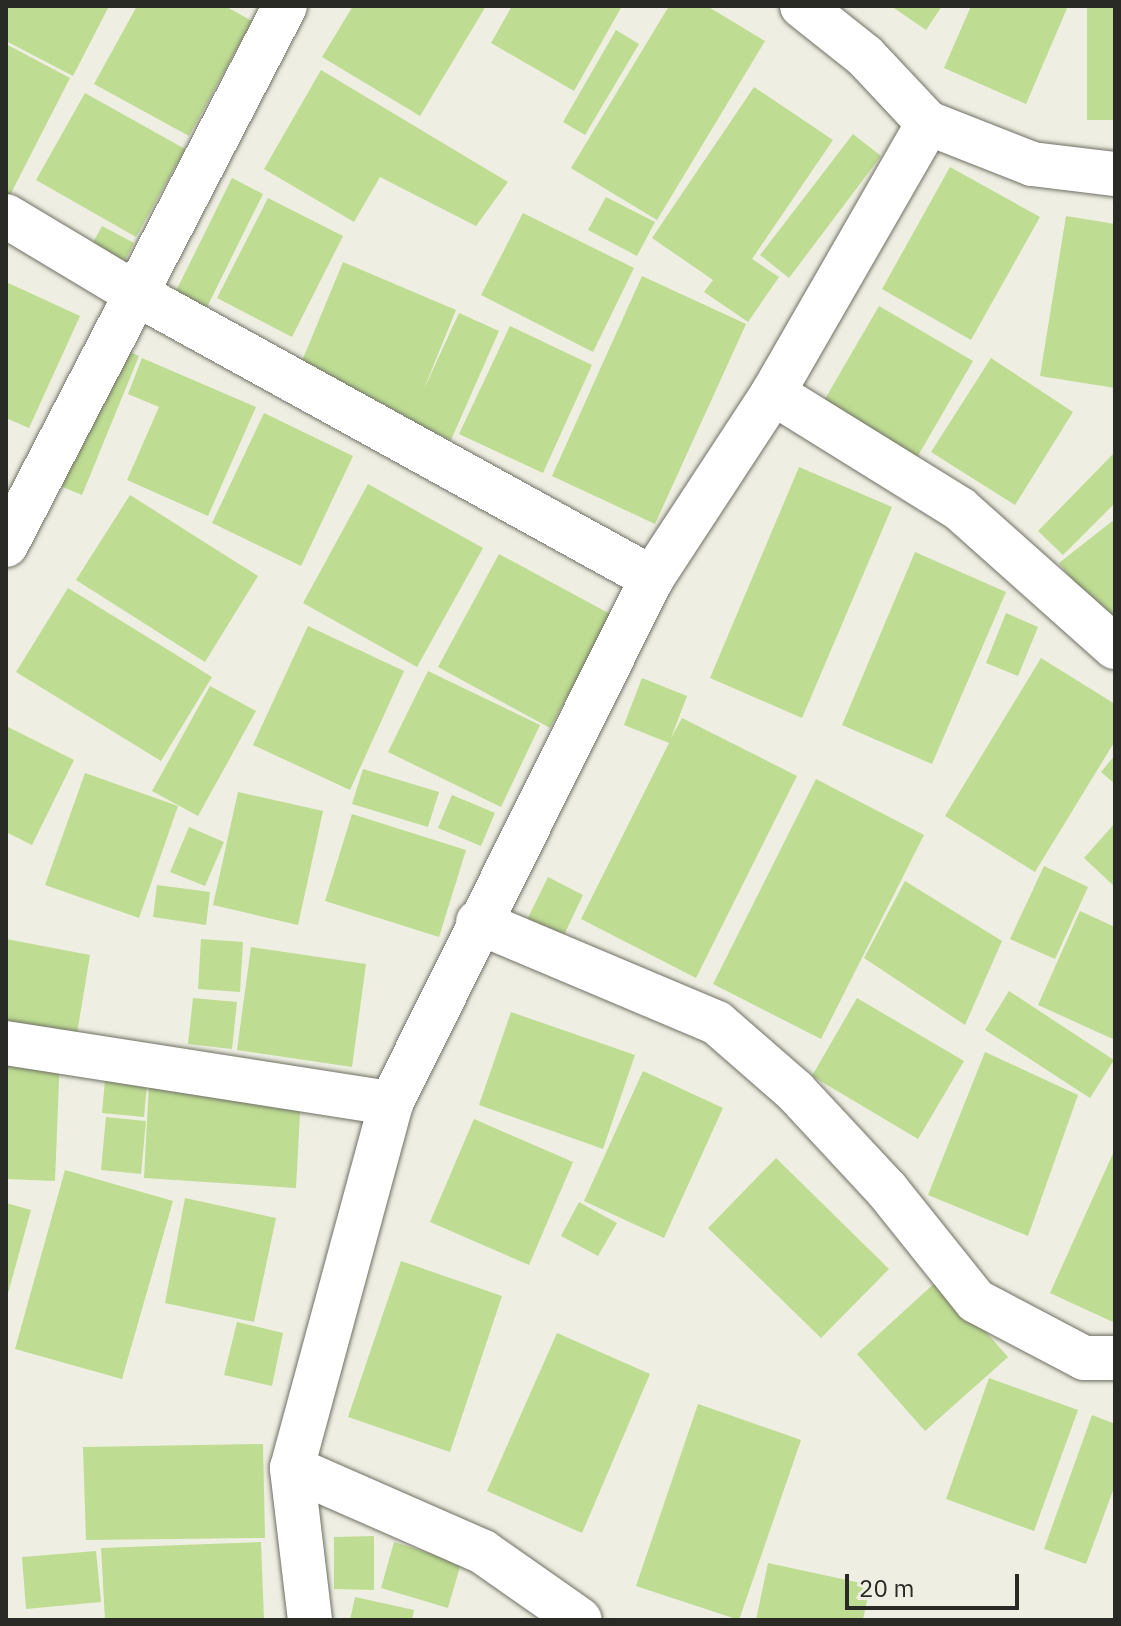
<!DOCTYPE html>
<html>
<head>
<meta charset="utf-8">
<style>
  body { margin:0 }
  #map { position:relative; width:1121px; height:1626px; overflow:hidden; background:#eeefe2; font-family:"IBM Plex Sans",sans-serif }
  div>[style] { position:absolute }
  .building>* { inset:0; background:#bedc92 }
  .roads { filter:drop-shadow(0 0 2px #707065) drop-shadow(0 0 2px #707065) }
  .minor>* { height:44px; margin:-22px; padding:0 22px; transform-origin:22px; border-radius:22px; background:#fff }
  span { translate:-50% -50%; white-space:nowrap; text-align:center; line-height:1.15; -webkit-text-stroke:6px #eeefe2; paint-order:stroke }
  .frame { position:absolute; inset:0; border:8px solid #292925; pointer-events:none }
  .scale { position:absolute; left:845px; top:1574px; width:174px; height:36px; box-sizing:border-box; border:4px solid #292925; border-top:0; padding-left:10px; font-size:24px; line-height:28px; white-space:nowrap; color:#292925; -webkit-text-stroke:6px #eeefe2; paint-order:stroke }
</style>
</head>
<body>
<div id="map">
  <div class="building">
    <i style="clip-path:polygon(6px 6px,109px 6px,73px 76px,6px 41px)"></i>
    <i style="clip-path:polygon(137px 6px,225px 6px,252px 21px,189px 136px,94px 84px)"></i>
    <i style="clip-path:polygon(353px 6px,486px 6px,420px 116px,322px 57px)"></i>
    <i style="clip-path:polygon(512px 6px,622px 6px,574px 91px,491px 43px)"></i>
    <i style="clip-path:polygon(669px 6px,707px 6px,765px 41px,657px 220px,571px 168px)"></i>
    <i style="clip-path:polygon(891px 6px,942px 6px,926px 30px)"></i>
    <i style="clip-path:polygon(971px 6px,1068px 6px,1026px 104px,944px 68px)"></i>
    <i style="clip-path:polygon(1087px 6px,1115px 6px,1115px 120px,1087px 120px)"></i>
    <i style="clip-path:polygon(616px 30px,639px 44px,585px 135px,563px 122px)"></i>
    <i style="clip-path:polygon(6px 44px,70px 78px,6px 203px)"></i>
    <i style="clip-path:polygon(321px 70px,508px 182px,476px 226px,380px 177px,354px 222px,264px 169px)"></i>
    <i style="clip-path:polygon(754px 87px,833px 140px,752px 259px,779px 277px,748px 322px,704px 292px,713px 280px,652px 238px)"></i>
    <i style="clip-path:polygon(85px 93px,185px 149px,136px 237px,36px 180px)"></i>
    <i style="clip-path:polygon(853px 134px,881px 156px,789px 278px,760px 255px)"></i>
    <i style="clip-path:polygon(950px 167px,1040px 217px,971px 340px,882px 289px)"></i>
    <i style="clip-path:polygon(232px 178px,263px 194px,204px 313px,173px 297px)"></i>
    <i style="clip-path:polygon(606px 197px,655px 222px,637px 256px,588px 230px)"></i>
    <i style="clip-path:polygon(268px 198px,343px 236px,292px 337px,217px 298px)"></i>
    <i style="clip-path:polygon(523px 213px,634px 268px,593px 352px,481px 295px)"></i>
    <i style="clip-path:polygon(1066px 216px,1115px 224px,1115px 388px,1040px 376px)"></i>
    <i style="clip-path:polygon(102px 226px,134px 243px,119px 273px,86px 255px)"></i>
    <i style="clip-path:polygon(343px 262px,456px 310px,423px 391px,459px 313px,499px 331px,451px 440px,297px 373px)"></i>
    <i style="clip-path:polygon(642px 276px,746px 324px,655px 524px,552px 476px)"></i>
    <i style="clip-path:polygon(6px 282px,80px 316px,29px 428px,6px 418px)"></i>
    <i style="clip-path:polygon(879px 306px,973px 361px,912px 466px,818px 411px)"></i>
    <i style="clip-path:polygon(510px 326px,592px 365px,543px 473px,459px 434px)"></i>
    <i style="clip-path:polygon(110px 343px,139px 356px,82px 495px,53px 483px)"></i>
    <i style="clip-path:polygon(142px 358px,256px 407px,208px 516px,127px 480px,159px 407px,128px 394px)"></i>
    <i style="clip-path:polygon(991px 358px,1073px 412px,1015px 505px,931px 452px)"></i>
    <i style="clip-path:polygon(264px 413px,353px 456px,301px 566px,212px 523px)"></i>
    <i style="clip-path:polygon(1115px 452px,1115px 503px,1063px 555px,1038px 531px)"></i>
    <i style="clip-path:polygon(799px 467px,892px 507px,802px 718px,710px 678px)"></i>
    <i style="clip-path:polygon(368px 484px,483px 548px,417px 667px,303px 603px)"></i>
    <i style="clip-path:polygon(130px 495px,258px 576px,205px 662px,76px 580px)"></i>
    <i style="clip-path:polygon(1115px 519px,1115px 633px,1059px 563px)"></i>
    <i style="clip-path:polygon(915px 552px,1006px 592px,932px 764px,842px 725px)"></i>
    <i style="clip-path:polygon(499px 554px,612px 615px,550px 728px,438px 667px)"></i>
    <i style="clip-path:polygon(68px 588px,212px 677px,161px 761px,16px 672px)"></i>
    <i style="clip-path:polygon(1006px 613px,1038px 627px,1018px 676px,986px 663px)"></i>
    <i style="clip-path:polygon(308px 626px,404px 671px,350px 790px,253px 745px)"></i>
    <i style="clip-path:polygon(1041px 658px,1115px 704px,1115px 741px,1035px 872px,945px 816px)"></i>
    <i style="clip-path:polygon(428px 671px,540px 725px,501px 807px,388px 752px)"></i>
    <i style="clip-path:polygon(642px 678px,687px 696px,671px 738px,682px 718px,797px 776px,696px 978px,581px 919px,669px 743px,624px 725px)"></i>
    <i style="clip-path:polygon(210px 686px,256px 711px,198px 816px,152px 791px)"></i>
    <i style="clip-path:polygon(6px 726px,74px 760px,32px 845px,6px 832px)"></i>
    <i style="clip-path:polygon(1115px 755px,1115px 784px,1101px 772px)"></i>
    <i style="clip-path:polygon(363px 769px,439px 792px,428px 827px,352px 804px)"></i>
    <i style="clip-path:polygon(85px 773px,178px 806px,139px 918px,45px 885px)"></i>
    <i style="clip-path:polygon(816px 779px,924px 835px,821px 1039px,713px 984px)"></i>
    <i style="clip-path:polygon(238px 792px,323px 811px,298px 925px,213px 905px)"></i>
    <i style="clip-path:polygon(452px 795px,495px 813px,481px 846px,438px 828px)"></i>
    <i style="clip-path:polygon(352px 814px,466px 850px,439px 937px,325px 901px)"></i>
    <i style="clip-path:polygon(1115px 823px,1115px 887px,1084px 858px)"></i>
    <i style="clip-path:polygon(189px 827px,224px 842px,205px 886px,170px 872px)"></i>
    <i style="clip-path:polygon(1044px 866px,1088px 887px,1055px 959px,1010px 939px)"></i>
    <i style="clip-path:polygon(548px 877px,583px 895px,555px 954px,519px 936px)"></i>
    <i style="clip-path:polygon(905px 881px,1002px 941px,965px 1025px,864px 958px)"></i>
    <i style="clip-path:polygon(157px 885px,210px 892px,206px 925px,153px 917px)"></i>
    <i style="clip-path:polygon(1080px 911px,1115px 927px,1115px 1040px,1038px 1005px)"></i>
    <i style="clip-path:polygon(6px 939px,90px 955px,74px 1052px,6px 1038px)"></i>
    <i style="clip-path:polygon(201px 939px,243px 942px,240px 992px,198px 989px)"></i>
    <i style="clip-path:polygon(251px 947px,366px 964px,352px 1067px,237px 1050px)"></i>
    <i style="clip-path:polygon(1009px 991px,1114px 1060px,1090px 1098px,985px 1030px)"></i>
    <i style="clip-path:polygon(193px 998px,237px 1002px,232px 1049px,188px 1044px)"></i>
    <i style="clip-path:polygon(857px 998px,964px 1061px,918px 1139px,812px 1076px)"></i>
    <i style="clip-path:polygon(511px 1012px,635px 1055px,603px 1149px,479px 1105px)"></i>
    <i style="clip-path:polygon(6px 1052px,60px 1054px,55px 1181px,6px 1179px)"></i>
    <i style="clip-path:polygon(985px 1052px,1078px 1095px,1028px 1236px,928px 1195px)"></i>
    <i style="clip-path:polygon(643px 1071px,723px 1108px,664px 1238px,584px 1201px)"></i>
    <i style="clip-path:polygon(105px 1080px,147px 1084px,144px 1117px,102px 1113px)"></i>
    <i style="clip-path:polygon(149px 1083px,301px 1094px,296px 1188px,144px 1178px)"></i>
    <i style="clip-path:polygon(106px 1117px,146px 1121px,141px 1174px,101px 1170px)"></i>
    <i style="clip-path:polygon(474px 1119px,573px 1162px,529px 1265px,430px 1222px)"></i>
    <i style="clip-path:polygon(1115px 1149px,1115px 1323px,1050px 1293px)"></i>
    <i style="clip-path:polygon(776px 1158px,889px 1269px,821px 1338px,708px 1228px)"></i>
    <i style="clip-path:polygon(65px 1170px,173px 1201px,122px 1379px,15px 1349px)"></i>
    <i style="clip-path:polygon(185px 1198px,276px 1218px,254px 1322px,165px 1303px)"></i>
    <i style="clip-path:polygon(579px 1202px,617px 1223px,598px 1256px,561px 1236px)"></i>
    <i style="clip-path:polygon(6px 1203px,31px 1210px,7px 1297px,6px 1297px)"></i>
    <i style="clip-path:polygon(401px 1261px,502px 1296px,450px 1452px,348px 1417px)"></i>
    <i style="clip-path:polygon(939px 1279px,1008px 1357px,925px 1431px,857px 1354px)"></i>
    <i style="clip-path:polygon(237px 1322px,283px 1333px,272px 1386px,224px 1375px)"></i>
    <i style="clip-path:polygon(557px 1333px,650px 1374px,582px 1533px,487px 1491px)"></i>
    <i style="clip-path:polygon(989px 1378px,1078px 1410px,1034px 1531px,946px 1499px)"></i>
    <i style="clip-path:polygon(698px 1404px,801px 1440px,739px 1620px,636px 1586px)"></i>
    <i style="clip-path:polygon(1092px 1415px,1115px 1424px,1115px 1485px,1086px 1564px,1044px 1549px)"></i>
    <i style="clip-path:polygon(263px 1444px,265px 1538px,86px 1540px,83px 1447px)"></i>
    <i style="clip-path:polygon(374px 1536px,374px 1590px,334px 1589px,334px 1537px)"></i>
    <i style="clip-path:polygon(261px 1542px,264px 1620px,105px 1620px,101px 1548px)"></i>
    <i style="clip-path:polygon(394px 1542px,461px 1563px,448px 1608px,381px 1588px)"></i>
    <i style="clip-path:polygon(96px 1551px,101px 1602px,26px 1609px,22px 1557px)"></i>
    <i style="clip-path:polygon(768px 1563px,870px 1585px,863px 1620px,756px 1620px)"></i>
    <i style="clip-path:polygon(355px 1597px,414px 1610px,412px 1620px,350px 1620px)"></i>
  </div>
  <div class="roads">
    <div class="minor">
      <i style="left:802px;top:6px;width:80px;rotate:38.4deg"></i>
      <i style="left:865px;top:56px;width:92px;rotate:46.8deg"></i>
      <i style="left:928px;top:123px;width:112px;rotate:21.5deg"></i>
      <i style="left:1032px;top:164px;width:84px;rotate:6.9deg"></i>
      <i style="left:6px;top:216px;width:148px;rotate:30.9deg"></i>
      <i style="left:133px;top:292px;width:593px;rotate:28.86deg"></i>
      <i style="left:773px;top:393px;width:220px;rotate:31.8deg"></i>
      <i style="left:960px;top:509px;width:208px;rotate:41.7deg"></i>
      <i style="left:6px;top:545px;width:607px;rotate:-62.63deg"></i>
      <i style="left:478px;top:922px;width:259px;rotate:22.9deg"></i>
      <i style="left:717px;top:1023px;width:103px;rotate:41.1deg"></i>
      <i style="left:795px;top:1091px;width:135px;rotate:47.1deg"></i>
      <i style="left:887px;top:1190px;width:142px;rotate:51.3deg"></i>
      <i style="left:976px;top:1301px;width:122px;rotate:27.8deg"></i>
      <i style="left:1084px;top:1358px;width:31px"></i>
      <i style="left:6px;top:1043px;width:390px;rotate:8.9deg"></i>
      <i style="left:292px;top:1468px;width:209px;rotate:23.7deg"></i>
      <i style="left:483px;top:1552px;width:118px;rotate:35deg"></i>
      <i style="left:310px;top:1620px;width:153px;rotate:-96.8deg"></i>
      <i style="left:292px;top:1468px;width:378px;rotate:-74.8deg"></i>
      <i style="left:391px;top:1103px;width:586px;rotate:-63.57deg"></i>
      <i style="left:652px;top:578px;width:221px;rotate:-56.8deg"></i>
      <i style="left:773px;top:393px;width:311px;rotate:-60.1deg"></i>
    </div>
  </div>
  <div class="frame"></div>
  <div class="scale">20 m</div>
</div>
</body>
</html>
